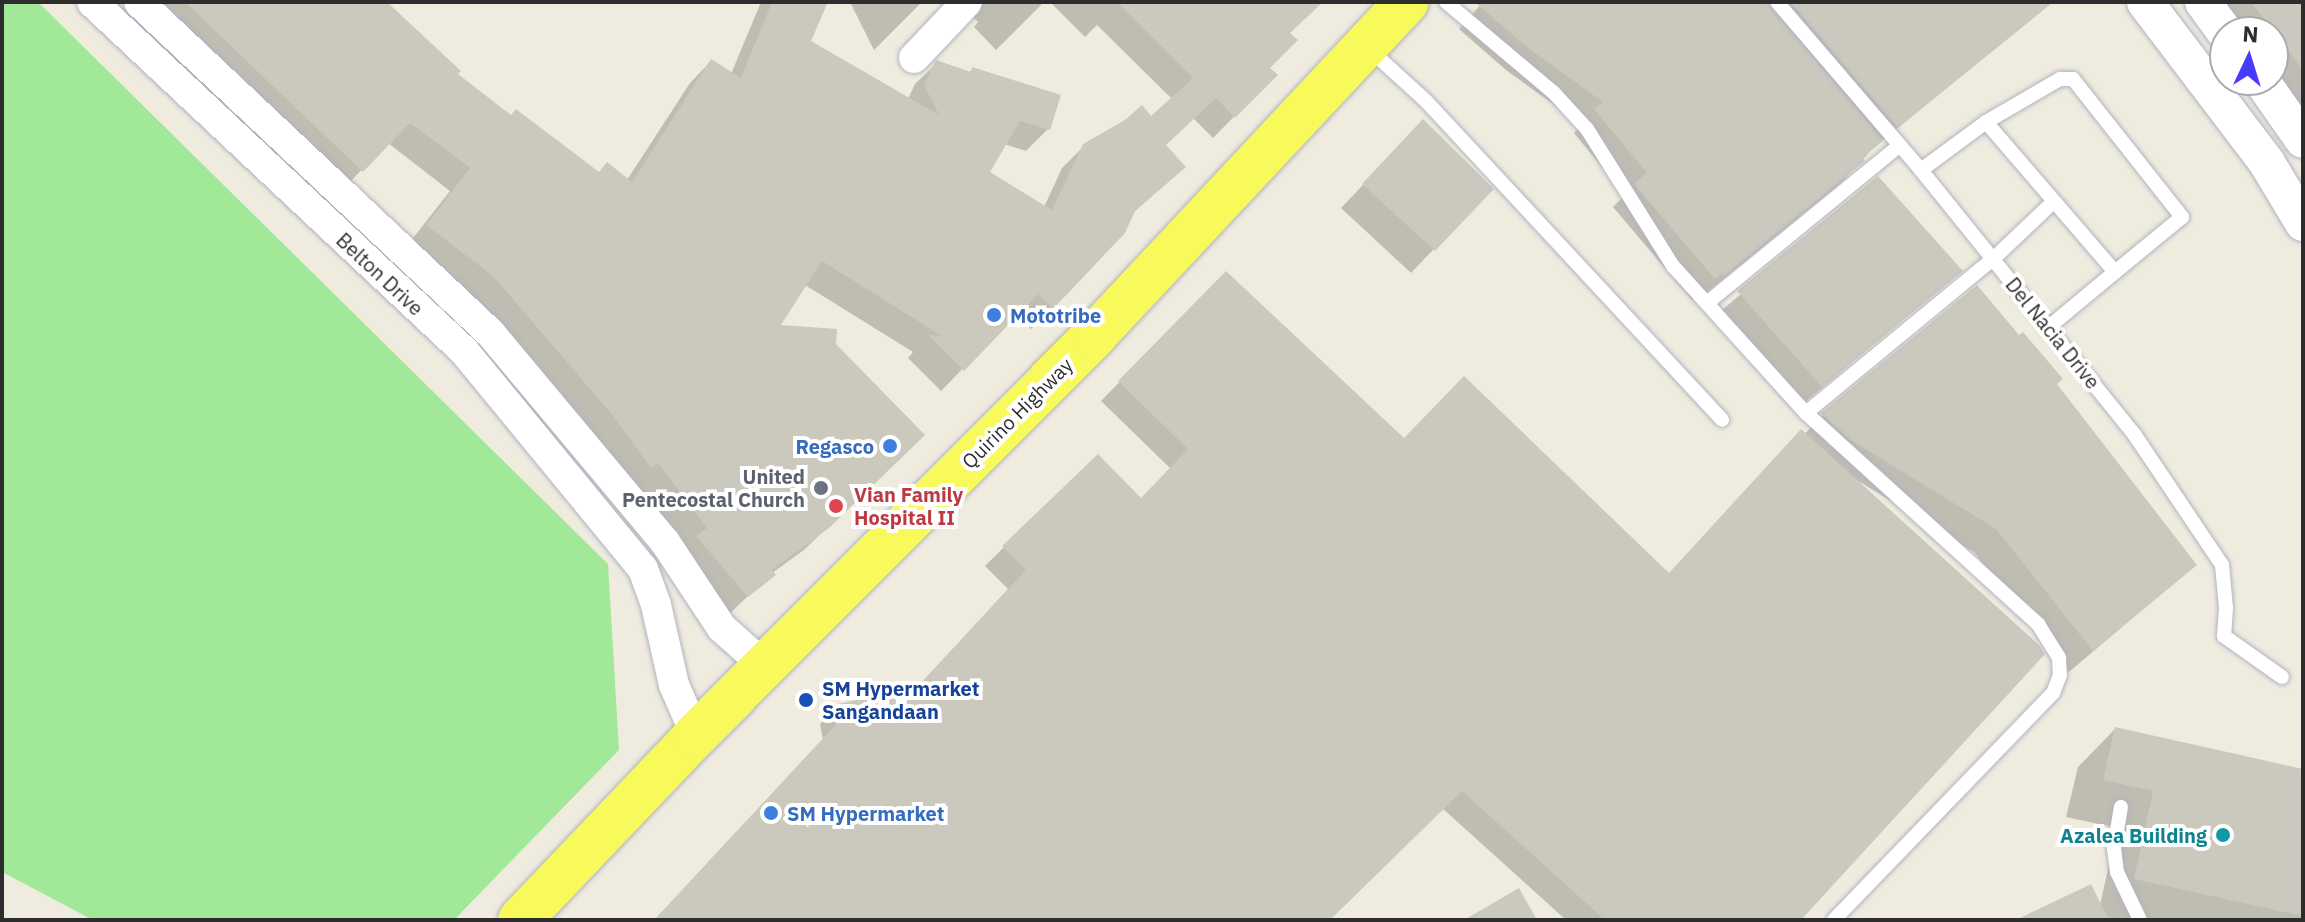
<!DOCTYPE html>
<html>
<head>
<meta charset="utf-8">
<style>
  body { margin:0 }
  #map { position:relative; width:2305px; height:922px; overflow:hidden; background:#efecdf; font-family:"IBM Plex Sans",sans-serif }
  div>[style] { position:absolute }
  .green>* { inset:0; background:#a1e899 }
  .shadow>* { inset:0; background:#0003 }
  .building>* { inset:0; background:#cbc8be }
  .roads { filter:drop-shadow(0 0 2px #b3b3c1) drop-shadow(0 0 2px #b3b3c1) }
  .service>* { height:14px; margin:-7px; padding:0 7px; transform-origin:7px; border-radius:7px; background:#fff }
  .minor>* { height:30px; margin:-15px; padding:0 15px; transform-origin:15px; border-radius:15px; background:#fff }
  .tertiary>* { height:36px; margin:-18px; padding:0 18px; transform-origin:18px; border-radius:18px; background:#fff }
  .primary>* { height:44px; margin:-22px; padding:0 22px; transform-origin:22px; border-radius:22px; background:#f8f95a }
  .dots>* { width:22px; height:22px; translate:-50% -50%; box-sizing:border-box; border:4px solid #fff; border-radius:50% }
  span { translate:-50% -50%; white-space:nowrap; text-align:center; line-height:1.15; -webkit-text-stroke:8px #fff; paint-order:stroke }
  .street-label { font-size:20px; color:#2d2d2d }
  .shop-label { font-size:20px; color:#366cbe; font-weight:700 }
  .left { translate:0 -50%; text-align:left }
  .right { translate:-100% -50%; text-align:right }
  .worship-label { font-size:20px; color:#5b616d; font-weight:700 }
  .health-label { font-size:20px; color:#be3a42; font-weight:700 }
  .transit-label { font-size:20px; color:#164399; font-weight:700 }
  .culture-label { font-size:20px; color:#0d838f; font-weight:700 }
  .frame { position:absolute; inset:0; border:4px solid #2d2d2d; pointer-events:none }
  .north { position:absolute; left:2209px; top:16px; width:80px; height:80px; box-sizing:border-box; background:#fff; border:2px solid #ababab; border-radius:50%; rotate:4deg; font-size:22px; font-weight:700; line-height:32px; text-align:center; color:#2d2d2d }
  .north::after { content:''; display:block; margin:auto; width:28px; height:36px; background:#453cff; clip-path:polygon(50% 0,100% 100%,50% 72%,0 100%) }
</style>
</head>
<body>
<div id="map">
  <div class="green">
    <i style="clip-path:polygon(2px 2px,38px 2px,608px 564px,619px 750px,454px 920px,93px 920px,2px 872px)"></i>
  </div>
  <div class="shadow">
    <i style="clip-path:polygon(141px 2px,384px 2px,455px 74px,511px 117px,598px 174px,627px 180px,690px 83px,711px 61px,731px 74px,761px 2px,826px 2px,809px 42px,908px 99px,915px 84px,937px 63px,969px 73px,973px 69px,1048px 129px,1026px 151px,1004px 144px,987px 172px,1044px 207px,1062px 168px,1085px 145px,1151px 119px,1173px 100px,1097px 25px,1085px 37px,1050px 2px,1321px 2px,1288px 33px,1267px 68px,1275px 75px,1213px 138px,1193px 118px,1164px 146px,1183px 167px,1131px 215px,1052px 308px,1031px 329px,1015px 315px,941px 391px,908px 358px,913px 352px,805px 285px,777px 326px,834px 345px,922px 435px,804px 550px,772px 573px,726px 617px,686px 549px,635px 483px,628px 488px,406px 247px,450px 191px,388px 143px,340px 192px)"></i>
    <i style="clip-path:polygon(850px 2px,917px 2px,920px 4px,874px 50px)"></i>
    <i style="clip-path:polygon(958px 2px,1044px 2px,996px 50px,974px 27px,978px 22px)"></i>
    <i style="clip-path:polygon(1483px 2px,2053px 2px,1874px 147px,1841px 183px,1701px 297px,1699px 294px,1692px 300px,1613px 207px,1625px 195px,1574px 133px,1582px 125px,1506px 70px,1459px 29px)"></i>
    <i style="clip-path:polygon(2211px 2px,2303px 2px,2303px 122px,2273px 80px,2273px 32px,2234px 32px)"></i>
    <i style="clip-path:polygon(1401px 145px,1491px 189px,1411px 273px,1341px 208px)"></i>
    <i style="clip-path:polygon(1878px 179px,1960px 271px,1798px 408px,1716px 315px)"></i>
    <i style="clip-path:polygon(1226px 273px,1404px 440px,1668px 575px,1823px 415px,1977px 288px,2195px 565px,2069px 672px,1974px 552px,1860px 482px,1798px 920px,1566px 920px,1442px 808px,1328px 920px,656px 920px,823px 740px,820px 724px,839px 706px,917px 688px,1008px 589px,985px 566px,1004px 547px,1140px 501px,1171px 469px,1101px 401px)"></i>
    <i style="clip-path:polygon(2115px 729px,2303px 771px,2303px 920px,2020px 920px,2100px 905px,2117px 828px,2066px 817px,2078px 767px)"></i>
  </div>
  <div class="building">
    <i style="clip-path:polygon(185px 2px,387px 2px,461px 71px,458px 74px,511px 115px,516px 109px,599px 172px,607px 162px,632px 182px,711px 59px,741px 78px,772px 2px,828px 2px,811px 41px,939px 115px,924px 85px,936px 60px,971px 72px,972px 67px,1061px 95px,1050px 130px,1020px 121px,990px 172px,1052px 210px,1083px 144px,1125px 120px,1142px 105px,1151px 116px,1193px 78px,1117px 2px,1323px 2px,1290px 33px,1298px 40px,1270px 68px,1278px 75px,1235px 118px,1216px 98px,1166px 145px,1186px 167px,1135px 211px,1125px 233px,1053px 309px,1038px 294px,964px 371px,928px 335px,942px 336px,822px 261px,781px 325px,837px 329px,836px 344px,925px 435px,829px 528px,772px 570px,776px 575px,748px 597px,696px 536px,707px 528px,658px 463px,651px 468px,610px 412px,493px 276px,426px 225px,470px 168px,410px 123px,363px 172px)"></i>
    <i style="clip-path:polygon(1475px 2px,1767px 2px,1883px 141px,1863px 157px,1865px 161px,1724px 276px,1722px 273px,1715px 279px,1634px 184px,1647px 173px,1594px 109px,1603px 102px,1528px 48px)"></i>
    <i style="clip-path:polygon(1790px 2px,2052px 2px,1898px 128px)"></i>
    <i style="clip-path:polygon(2251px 2px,2303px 2px,2303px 70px)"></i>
    <i style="clip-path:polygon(1423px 119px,1494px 189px,1435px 251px,1362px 184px)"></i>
    <i style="clip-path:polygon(1878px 176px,1963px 271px,1822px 387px,1737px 291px)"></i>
    <i style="clip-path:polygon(1226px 271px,1404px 438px,1464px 376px,1669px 573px,1801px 429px,2039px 645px,2045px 654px,1801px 920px,1605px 920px,1462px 791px,1330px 920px,654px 920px,841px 719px,838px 704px,918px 686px,1026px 570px,1002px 546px,1098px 454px,1141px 498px,1188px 449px,1118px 381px)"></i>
    <i style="clip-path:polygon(1977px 285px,2019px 335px,2023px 332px,2063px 379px,2057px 384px,2197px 565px,2093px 651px,1996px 529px,1849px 439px,1821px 413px)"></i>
    <i style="clip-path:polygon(2115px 727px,2303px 769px,2303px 916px,2134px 879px,2153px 791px,2103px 780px)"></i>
    <i style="clip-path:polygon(2091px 884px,2109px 920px,2016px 920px)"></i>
    <i style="clip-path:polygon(1519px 888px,1537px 920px,1464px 920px)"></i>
  </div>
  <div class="roads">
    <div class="service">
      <i style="left:1446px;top:2px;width:141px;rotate:40.1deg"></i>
      <i style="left:1554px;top:93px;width:49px;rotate:47.5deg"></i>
      <i style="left:1587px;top:129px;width:162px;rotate:57.9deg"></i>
      <i style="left:1673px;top:266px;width:198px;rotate:47.9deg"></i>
      <i style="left:1806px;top:413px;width:314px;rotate:42.3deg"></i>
      <i style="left:2038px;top:624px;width:40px;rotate:58deg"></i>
      <i style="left:2059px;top:658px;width:17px;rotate:87deg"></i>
      <i style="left:2060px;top:675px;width:19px;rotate:111deg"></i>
      <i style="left:2053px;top:693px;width:315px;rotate:134deg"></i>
      <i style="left:1777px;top:2px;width:221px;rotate:49.4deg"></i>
      <i style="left:1921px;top:170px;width:339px;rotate:51.1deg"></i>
      <i style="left:2134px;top:434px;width:158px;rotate:56.1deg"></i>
      <i style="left:2222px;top:565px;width:43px;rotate:84.7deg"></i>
      <i style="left:2226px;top:608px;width:28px;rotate:94deg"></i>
      <i style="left:2224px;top:636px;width:71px;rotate:35.3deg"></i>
      <i style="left:1369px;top:49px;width:77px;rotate:42.4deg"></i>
      <i style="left:1426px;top:101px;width:435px;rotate:47.1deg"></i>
      <i style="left:1986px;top:122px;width:86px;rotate:-30.2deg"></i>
      <i style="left:2060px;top:79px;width:13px"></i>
      <i style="left:2073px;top:79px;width:176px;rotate:51.7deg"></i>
      <i style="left:2182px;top:217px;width:87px;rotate:140.6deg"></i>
      <i style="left:1921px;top:170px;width:81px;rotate:-36.4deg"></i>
      <i style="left:1986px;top:122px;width:198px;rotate:49.3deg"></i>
      <i style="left:2115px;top:272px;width:85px;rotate:140.3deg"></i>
      <i style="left:1707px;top:303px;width:248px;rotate:-39.3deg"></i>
      <i style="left:1806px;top:413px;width:242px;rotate:-39.5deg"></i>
      <i style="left:1993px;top:259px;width:83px;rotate:-43.5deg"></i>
      <i style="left:2121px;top:807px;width:42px;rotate:99.7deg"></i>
      <i style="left:2114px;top:848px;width:24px;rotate:83deg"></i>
      <i style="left:2117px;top:872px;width:53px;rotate:64.4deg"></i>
    </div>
    <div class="minor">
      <i style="left:92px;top:2px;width:510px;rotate:43.17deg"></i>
      <i style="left:464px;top:351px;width:282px;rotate:50.6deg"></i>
      <i style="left:643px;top:569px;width:38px;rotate:70deg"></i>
      <i style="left:656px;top:605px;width:82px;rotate:77.3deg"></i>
      <i style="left:674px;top:685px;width:55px;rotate:66.3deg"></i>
      <i style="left:139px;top:2px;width:484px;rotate:43.3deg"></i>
      <i style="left:491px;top:334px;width:271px;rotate:50.1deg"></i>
      <i style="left:665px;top:542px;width:103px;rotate:56.5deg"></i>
      <i style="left:722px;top:628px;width:59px;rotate:41.6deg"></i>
      <i style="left:914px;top:58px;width:77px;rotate:-46.6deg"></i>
    </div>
    <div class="tertiary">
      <i style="left:2145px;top:2px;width:202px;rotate:52.8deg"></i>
      <i style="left:2267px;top:163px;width:70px;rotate:59deg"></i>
      <i style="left:2203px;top:2px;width:37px;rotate:54deg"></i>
      <i style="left:2261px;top:80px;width:73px;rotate:55deg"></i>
    </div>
    <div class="primary">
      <i style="left:520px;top:920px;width:255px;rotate:-46.4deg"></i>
      <i style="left:696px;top:735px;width:565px;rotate:-45.07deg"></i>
      <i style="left:1095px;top:335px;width:456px;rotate:-46.9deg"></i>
    </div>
  </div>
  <div class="dots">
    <i style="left:994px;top:315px;background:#3f7fe0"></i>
    <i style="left:890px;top:446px;background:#3f7fe0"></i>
    <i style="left:821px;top:488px;background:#6b7280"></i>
    <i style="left:836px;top:506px;background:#e0444e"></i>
    <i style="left:806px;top:700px;background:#1a4fb4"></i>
    <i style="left:771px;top:813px;background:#3f7fe0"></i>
    <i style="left:2223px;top:835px;background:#0f9aa8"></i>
  </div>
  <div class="street-label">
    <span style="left:380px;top:274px;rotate:43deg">Belton Drive</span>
    <span style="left:2053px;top:333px;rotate:51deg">Del Nacia Drive</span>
    <span style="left:1017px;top:413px;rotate:-45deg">Quirino Highway</span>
  </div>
  <div class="shop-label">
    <span class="left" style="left:1010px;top:315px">Mototribe</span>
    <span class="right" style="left:874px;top:446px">Regasco</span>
    <span class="left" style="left:787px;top:813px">SM Hypermarket</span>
  </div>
  <div class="worship-label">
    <span class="right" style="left:805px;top:488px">United<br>Pentecostal Church</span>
  </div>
  <div class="health-label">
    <span class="left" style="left:854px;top:506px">Vian Family<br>Hospital II</span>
  </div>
  <div class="transit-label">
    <span class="left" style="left:822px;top:700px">SM Hypermarket<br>Sangandaan</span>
  </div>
  <div class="culture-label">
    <span class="right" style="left:2207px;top:835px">Azalea Building</span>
  </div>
  <div class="frame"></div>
  <div class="north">N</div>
</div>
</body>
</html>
